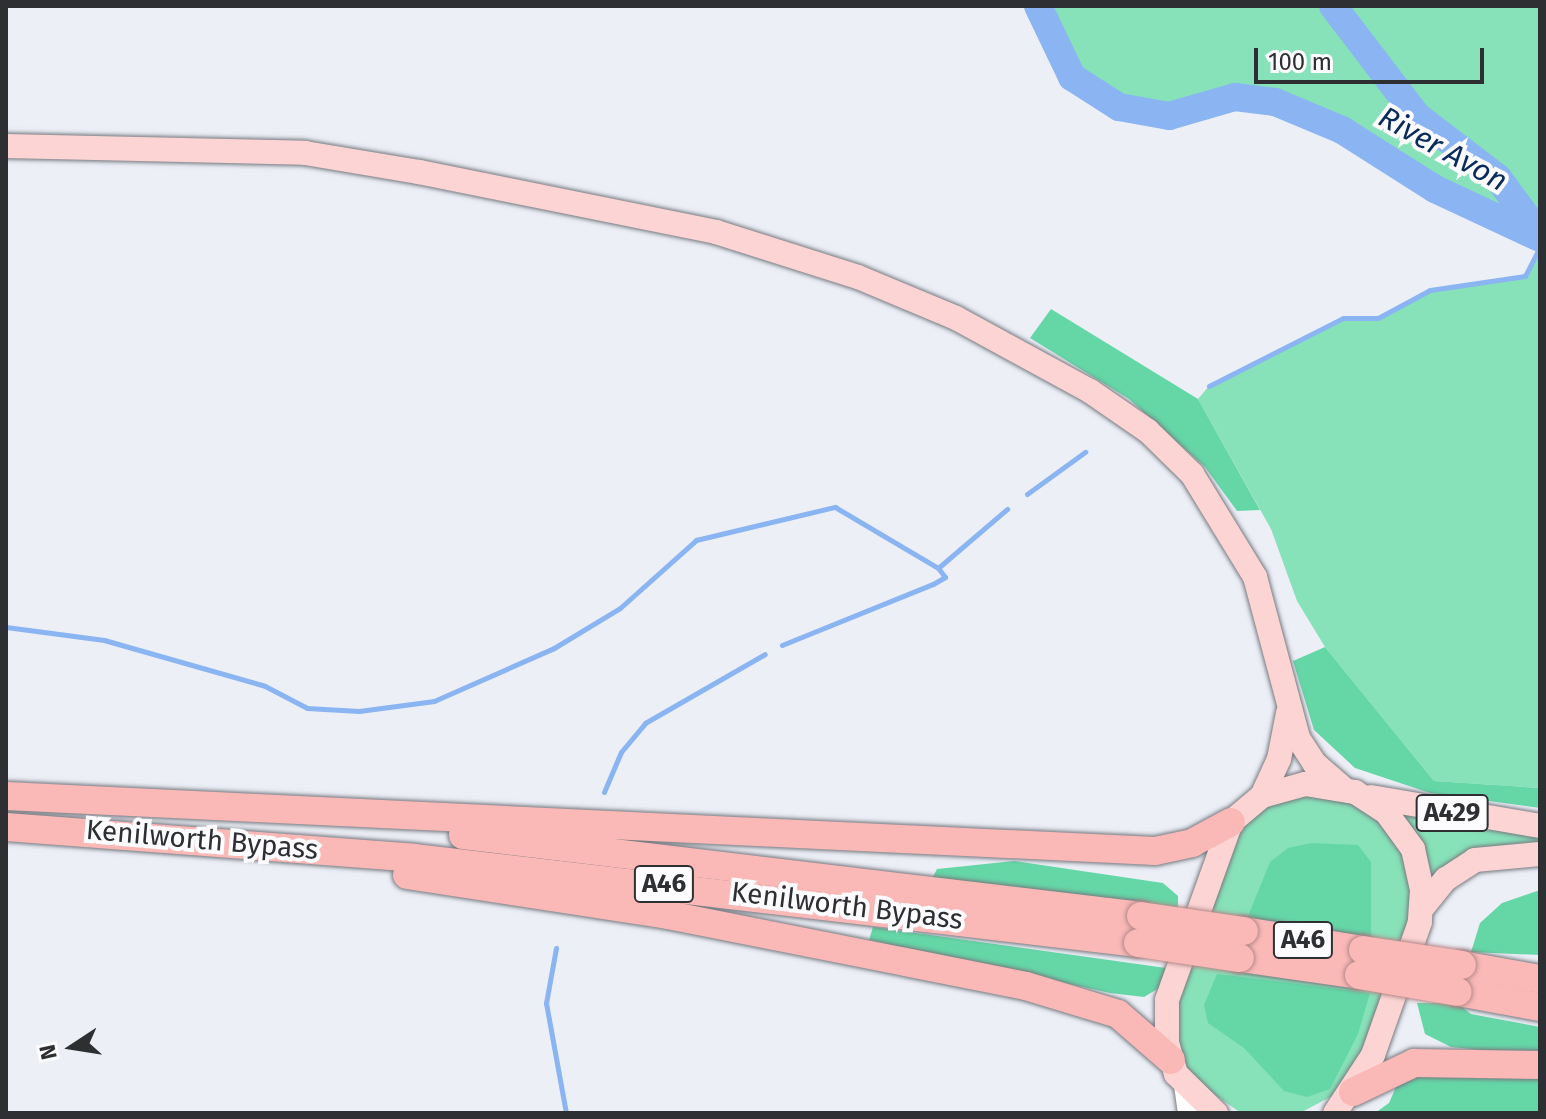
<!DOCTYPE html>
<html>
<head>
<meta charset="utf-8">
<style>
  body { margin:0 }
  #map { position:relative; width:1546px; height:1119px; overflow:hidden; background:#eceff6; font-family:"Fira Sans",sans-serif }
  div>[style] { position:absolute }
  .green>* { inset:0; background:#87e2b9 }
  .forest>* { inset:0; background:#65d7a7 }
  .stream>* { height:5px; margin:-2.5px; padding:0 2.5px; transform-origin:2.5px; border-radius:2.5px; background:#8ab4f2 }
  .river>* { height:28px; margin:-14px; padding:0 14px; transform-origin:14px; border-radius:14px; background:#8ab4f2 }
  .roads { filter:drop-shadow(0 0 2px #777a80) drop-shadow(0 0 2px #777a80) }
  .minor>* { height:20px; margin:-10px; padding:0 10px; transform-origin:10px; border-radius:10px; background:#fff }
  .major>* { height:24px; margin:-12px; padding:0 12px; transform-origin:12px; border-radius:12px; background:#fcd4d4 }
  .highway>* { height:28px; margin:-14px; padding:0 14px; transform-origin:14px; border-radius:14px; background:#fab8b7 }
  .bridges { filter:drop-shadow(0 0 2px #b38888) drop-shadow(0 0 2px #b38888) }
  .highway-bridge>* { height:28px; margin:-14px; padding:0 14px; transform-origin:14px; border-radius:14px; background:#fab8b7 }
  span { translate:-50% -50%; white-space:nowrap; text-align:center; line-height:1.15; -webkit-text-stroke:8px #fcfcfe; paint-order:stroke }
  .shield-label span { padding:2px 6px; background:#fcfcfe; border:2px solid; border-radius:6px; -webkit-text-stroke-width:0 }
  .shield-label { font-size:26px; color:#2e2f32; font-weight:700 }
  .street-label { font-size:28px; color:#2e2f32 }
  .water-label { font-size:30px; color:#082b5a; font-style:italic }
  .frame { position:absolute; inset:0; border:8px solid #2e2f32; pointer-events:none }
  .north { position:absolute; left:32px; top:1007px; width:80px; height:80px; -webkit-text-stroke:6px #fcfcfe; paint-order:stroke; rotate:258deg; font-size:22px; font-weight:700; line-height:32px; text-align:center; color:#2e2f32 }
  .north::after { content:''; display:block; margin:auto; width:28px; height:36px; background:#2e2f32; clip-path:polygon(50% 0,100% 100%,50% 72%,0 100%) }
  .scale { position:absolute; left:1254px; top:48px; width:230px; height:36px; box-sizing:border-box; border:4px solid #2e2f32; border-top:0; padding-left:10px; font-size:24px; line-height:28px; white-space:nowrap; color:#2e2f32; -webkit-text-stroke:6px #fcfcfe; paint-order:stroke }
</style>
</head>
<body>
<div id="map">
  <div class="green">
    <i style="clip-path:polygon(1038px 6px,1540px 6px,1540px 238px,1435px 189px,1342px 130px,1275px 102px,1235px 97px,1169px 116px,1119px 107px,1072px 77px)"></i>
    <i style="clip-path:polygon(1540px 246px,1540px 788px,1434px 781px,1325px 647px,1297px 601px,1271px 529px,1198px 399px,1209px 386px,1343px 318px,1379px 318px,1430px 290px,1524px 276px)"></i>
    <i style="clip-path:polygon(1301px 794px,1343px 798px,1378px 817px,1410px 867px,1411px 913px,1363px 1053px,1334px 1095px,1300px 1113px,1241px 1113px,1192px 1079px,1179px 1054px,1172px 1010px,1228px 841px,1269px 804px)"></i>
    <i style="clip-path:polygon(1398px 811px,1540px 838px,1540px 846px,1431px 884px)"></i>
  </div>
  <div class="forest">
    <i style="clip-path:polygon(1051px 309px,1198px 399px,1260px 510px,1237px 511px,1205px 467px,1129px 399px,1030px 338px)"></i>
    <i style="clip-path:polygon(1325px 647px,1434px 781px,1540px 788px,1540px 808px,1430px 793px,1355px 768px,1314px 730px,1293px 661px)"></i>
    <i style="clip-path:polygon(1311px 843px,1358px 845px,1371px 862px,1371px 939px,1246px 921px,1270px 862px,1288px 848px)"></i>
    <i style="clip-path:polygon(1014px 861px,1163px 883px,1178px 896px,1178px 911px,932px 879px,937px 869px)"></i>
    <i style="clip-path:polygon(1540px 890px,1540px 955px,1471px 952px,1480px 923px,1502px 903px)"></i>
    <i style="clip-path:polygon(873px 927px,1166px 968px,1159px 988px,1144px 997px,1110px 993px,869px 940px)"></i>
    <i style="clip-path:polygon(1217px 974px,1370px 993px,1358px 1034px,1330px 1089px,1307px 1097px,1284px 1091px,1244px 1048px,1208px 1023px,1204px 1005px)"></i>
    <i style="clip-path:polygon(1417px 1003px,1457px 1003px,1471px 1014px,1540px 1027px,1540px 1056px,1451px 1047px,1425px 1034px)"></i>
    <i style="clip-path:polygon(1443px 1071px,1540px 1075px,1540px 1113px,1375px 1113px,1389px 1103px,1399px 1080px)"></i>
  </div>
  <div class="stream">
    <i style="left:1209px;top:386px;width:150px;rotate:-26.9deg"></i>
    <i style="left:1343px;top:318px;width:35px"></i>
    <i style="left:1378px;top:318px;width:59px;rotate:-28.3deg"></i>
    <i style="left:1430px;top:290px;width:96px;rotate:-8.4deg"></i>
    <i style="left:1525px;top:276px;width:34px;rotate:-63deg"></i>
    <i style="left:1027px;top:494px;width:72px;rotate:-35.9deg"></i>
    <i style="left:6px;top:627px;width:99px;rotate:7.6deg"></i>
    <i style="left:104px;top:640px;width:167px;rotate:15.9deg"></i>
    <i style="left:265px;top:686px;width:47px;rotate:27.6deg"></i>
    <i style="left:307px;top:708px;width:52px;rotate:3.3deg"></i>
    <i style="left:359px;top:711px;width:76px;rotate:-7.6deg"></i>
    <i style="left:434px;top:701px;width:131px;rotate:-23.8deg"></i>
    <i style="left:554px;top:648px;width:77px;rotate:-31.2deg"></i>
    <i style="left:620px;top:608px;width:102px;rotate:-41.8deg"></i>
    <i style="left:696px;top:540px;width:143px;rotate:-13.4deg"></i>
    <i style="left:835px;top:507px;width:120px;rotate:30.6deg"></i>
    <i style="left:782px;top:645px;width:163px;rotate:-22deg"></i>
    <i style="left:933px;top:584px;width:14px;rotate:-30deg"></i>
    <i style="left:945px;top:577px;width:11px;rotate:-128deg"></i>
    <i style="left:938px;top:568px;width:91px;rotate:-40.5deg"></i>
    <i style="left:604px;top:792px;width:43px;rotate:-67deg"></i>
    <i style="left:621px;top:752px;width:38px;rotate:-50deg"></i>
    <i style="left:645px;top:723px;width:138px;rotate:-29.9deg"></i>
    <i style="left:556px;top:948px;width:56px;rotate:100.3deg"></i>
    <i style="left:546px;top:1003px;width:112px;rotate:79.7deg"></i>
  </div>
  <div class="river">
    <i style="left:1038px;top:6px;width:79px;rotate:64.4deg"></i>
    <i style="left:1072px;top:77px;width:56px;rotate:32.6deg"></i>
    <i style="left:1119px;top:107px;width:51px;rotate:10.2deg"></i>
    <i style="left:1169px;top:116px;width:69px;rotate:-16.1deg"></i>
    <i style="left:1235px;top:97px;width:40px;rotate:7.1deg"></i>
    <i style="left:1275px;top:102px;width:73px;rotate:22.7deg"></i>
    <i style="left:1342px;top:130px;width:110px;rotate:32.4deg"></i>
    <i style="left:1435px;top:189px;width:116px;rotate:25deg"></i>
    <i style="left:1333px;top:6px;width:138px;rotate:52.6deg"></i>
    <i style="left:1417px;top:116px;width:102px;rotate:37.4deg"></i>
    <i style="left:1498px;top:178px;width:71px;rotate:53.6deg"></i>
  </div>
  <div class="roads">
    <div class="minor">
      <i style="left:1184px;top:1085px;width:28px;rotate:82deg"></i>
    </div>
    <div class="major">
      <i style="left:6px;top:146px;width:299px;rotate:1.3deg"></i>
      <i style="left:305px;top:153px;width:116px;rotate:9.5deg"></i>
      <i style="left:419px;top:172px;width:303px;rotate:11.4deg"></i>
      <i style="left:716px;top:232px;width:149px;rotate:17.6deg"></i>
      <i style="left:858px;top:277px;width:106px;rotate:22.7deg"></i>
      <i style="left:956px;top:318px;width:153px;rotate:28.6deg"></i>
      <i style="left:1090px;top:391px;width:70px;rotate:34.6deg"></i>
      <i style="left:1148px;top:431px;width:62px;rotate:44.3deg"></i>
      <i style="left:1192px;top:474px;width:121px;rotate:58.5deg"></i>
      <i style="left:1255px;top:577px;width:167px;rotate:75deg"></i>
      <i style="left:1298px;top:738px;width:30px;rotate:57deg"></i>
      <i style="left:1314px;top:763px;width:38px;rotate:41deg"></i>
      <i style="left:1262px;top:796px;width:41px;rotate:-65.3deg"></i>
      <i style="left:1279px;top:759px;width:47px;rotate:-78.9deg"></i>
      <i style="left:1371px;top:797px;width:171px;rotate:9.7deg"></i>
      <i style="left:1423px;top:907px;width:36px;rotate:-51deg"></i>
      <i style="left:1446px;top:879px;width:35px;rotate:-33deg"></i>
      <i style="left:1475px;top:860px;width:65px;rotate:-5.3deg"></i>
      <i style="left:1216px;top:1113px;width:56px;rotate:-135.7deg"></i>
      <i style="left:1176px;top:1074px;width:32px;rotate:-106deg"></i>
      <i style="left:1167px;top:1043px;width:43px;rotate:-90deg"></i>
      <i style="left:1167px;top:1000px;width:189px;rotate:-70.2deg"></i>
      <i style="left:1231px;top:822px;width:40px;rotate:-40deg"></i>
      <i style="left:1262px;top:796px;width:45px;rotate:-15.6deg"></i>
      <i style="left:1305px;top:784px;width:51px;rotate:9.1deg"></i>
      <i style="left:1355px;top:792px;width:37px;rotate:33deg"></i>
      <i style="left:1386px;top:812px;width:46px;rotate:53.9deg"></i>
      <i style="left:1413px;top:849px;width:42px;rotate:77.6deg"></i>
      <i style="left:1422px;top:890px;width:32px;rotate:94deg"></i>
      <i style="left:1420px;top:922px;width:141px;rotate:109.5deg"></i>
      <i style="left:1373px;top:1055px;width:69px;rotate:123.2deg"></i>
    </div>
    <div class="highway">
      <i style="left:6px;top:796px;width:1150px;rotate:2.74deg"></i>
      <i style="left:1155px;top:851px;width:38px;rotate:-12deg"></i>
      <i style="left:1192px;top:843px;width:44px;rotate:-28.3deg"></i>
      <i style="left:6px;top:827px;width:409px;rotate:4.3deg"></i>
      <i style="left:414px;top:858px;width:729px;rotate:6.7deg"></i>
      <i style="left:463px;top:835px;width:683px;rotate:6.81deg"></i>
      <i style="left:407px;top:875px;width:264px;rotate:8.7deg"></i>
      <i style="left:668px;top:915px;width:365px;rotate:11.2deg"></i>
      <i style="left:1026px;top:986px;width:96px;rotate:16.9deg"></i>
      <i style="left:1118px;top:1014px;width:70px;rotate:41deg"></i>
      <i style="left:1244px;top:931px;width:121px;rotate:9.1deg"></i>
      <i style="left:1240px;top:958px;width:120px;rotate:8.1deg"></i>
      <i style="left:1462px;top:965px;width:79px;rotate:10.2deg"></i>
      <i style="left:1458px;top:992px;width:83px;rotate:10.4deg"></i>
      <i style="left:1353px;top:1092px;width:68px;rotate:-25.4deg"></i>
      <i style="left:1414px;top:1063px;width:126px;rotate:0.9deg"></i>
    </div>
  </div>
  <div class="bridges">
    <div class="highway-bridge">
      <i style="left:1141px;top:916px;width:104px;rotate:8.3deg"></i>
      <i style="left:1138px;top:943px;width:103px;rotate:8.4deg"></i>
      <i style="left:1363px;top:950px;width:100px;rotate:8.6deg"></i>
      <i style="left:1359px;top:975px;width:100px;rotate:9.7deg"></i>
    </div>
  </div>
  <div class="shield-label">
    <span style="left:1452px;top:813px">A429</span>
    <span style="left:664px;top:884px">A46</span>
    <span style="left:1303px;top:940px">A46</span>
  </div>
  <div class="street-label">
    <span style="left:202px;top:840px;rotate:5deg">Kenilworth Bypass</span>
    <span style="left:847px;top:906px;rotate:7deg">Kenilworth Bypass</span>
  </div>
  <div class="water-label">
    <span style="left:1443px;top:149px;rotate:29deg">River Avon</span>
  </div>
  <div class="frame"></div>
  <div class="north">N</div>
  <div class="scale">100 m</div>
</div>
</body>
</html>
